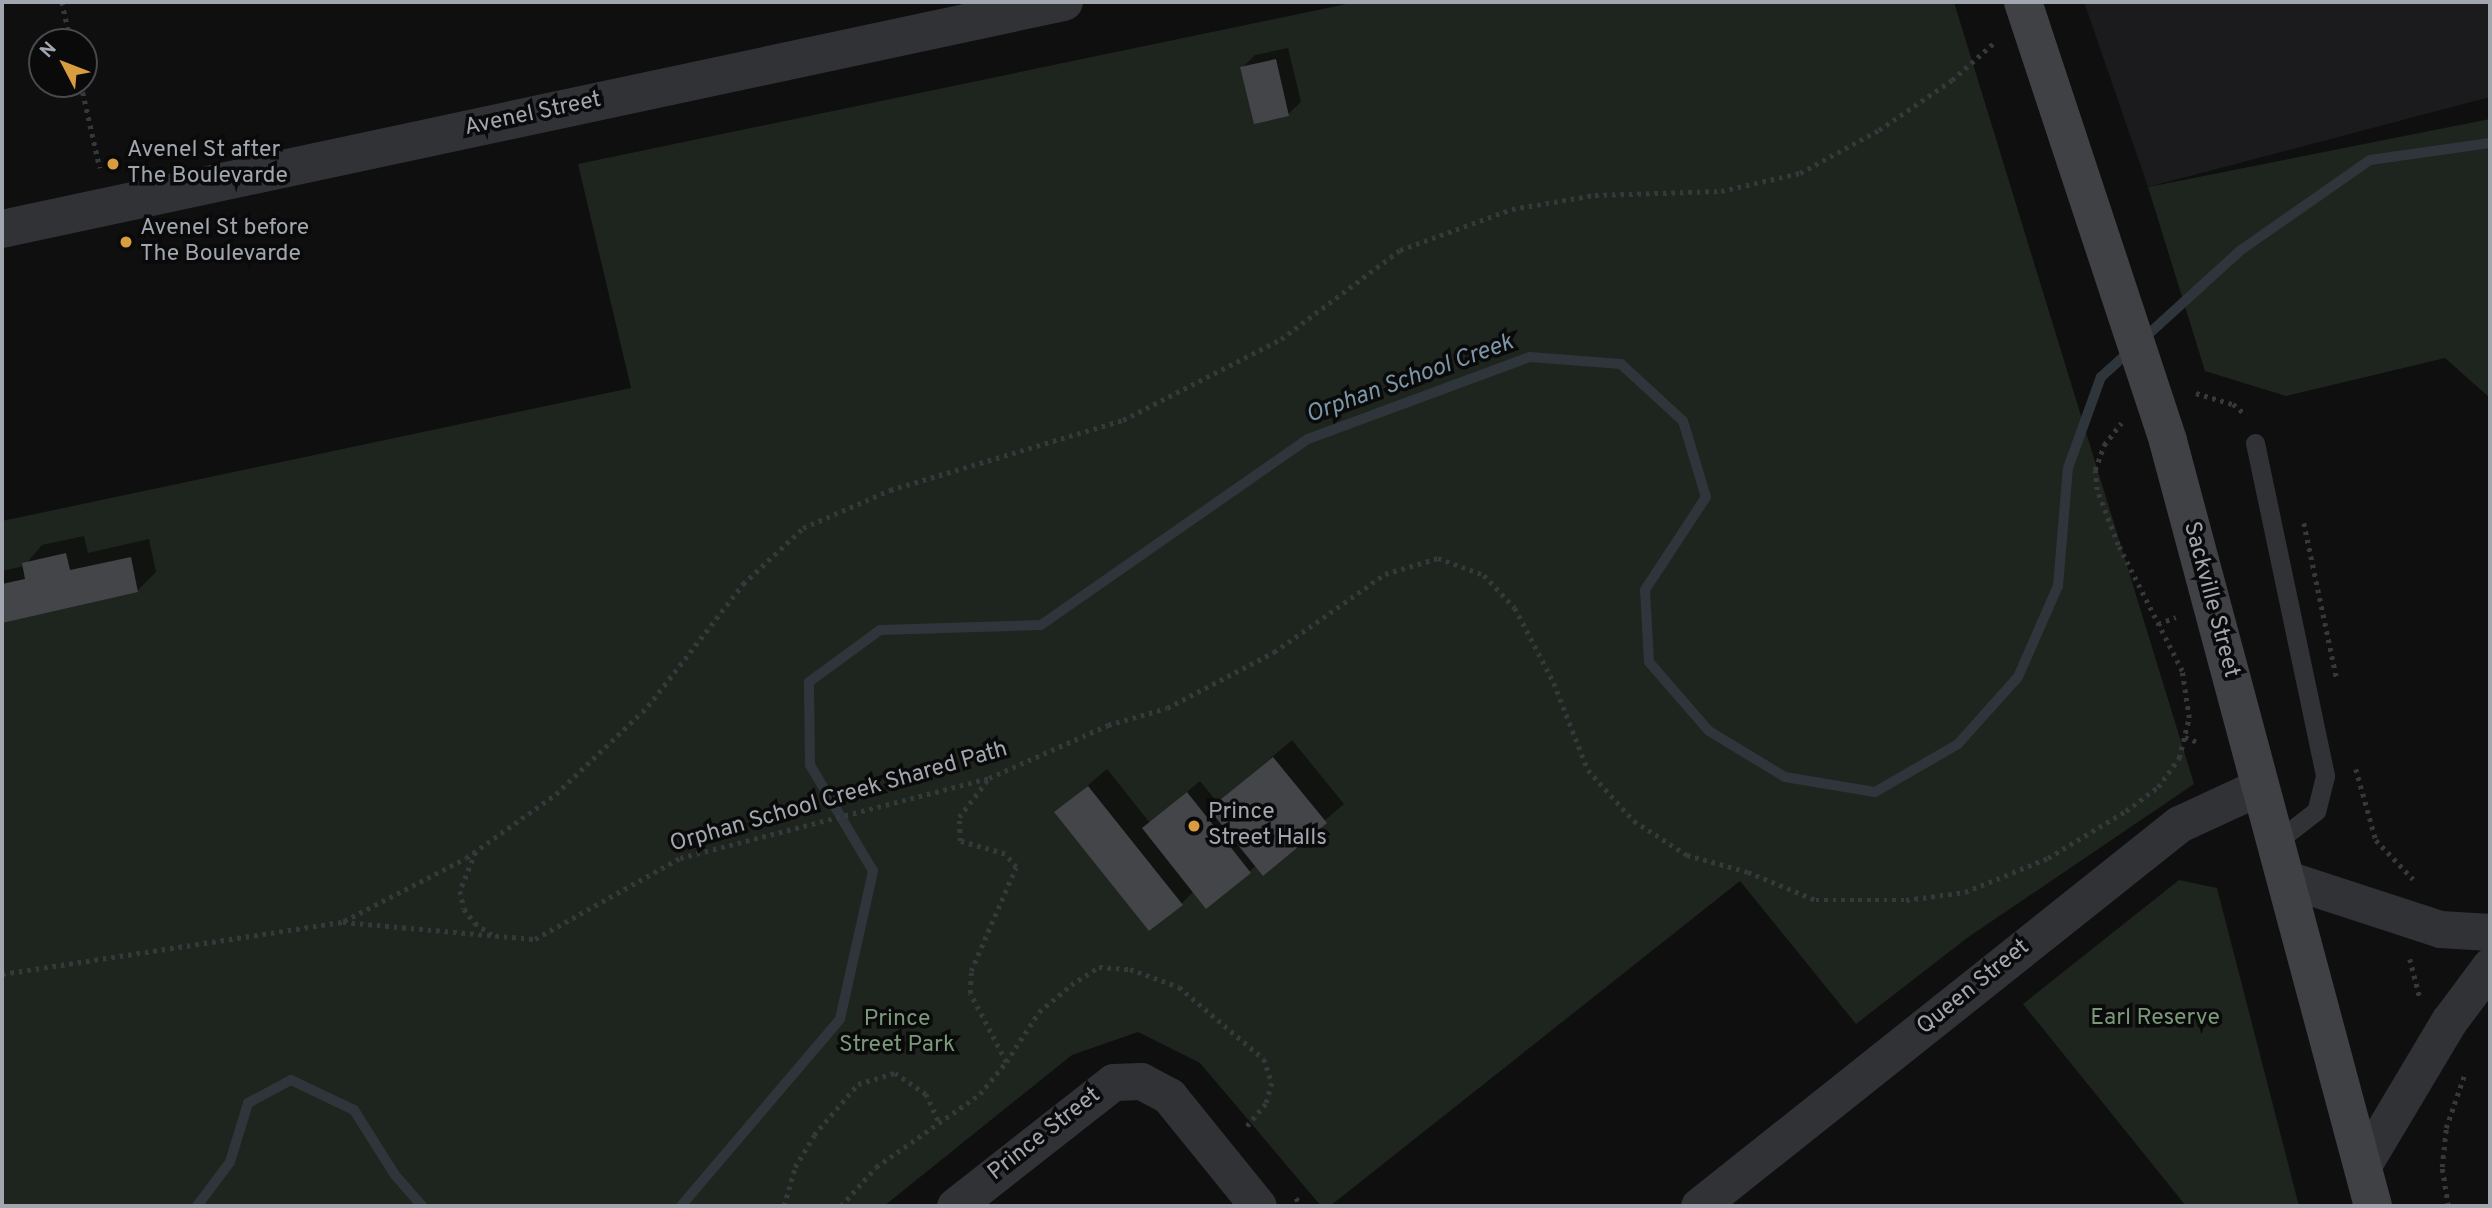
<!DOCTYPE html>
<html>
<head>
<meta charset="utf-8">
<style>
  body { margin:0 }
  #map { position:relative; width:2492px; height:1208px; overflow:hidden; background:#0f0f10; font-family:Overpass,sans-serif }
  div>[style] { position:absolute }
  .built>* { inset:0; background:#1b1b1d }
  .green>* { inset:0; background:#1e241e }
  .shadow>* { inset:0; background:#0007 }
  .stream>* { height:10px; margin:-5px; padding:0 5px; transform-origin:5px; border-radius:5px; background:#2e363b }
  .building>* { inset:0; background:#434548 }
  .path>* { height:4.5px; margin-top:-2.25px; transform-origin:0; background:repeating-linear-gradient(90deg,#37383c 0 3.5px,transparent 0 8.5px) }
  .service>* { height:19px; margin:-9.5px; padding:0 9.5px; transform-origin:9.5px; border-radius:9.5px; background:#313235 }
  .minor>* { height:37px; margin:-18.5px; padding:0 18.5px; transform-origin:18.5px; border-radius:18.5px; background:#313235 }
  .tertiary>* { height:38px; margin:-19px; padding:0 19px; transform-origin:19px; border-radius:19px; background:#313235 }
  .secondary>* { height:38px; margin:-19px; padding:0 19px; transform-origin:19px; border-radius:19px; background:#3f4144 }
  .dots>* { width:19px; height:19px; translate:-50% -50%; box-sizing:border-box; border:4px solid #0a0a0b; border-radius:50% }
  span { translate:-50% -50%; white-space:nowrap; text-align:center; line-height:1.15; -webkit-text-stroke:7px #0a0a0b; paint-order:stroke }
  .street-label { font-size:23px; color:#a2a7af }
  .poi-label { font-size:23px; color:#a2a7af }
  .left { translate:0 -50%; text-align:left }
  .park-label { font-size:23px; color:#7b987b }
  .water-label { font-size:24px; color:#7c96a7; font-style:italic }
  .frame { position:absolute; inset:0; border:4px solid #a2a7af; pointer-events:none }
  .north { position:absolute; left:28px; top:28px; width:70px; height:70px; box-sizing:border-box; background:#0a0a0b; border:2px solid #47494d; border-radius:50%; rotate:312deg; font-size:19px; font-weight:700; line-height:28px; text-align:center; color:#a2a7af }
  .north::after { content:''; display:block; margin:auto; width:24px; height:32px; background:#d99c3e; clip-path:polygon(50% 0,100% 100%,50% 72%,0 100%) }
</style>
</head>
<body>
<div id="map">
  <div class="built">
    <i style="clip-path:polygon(2084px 2px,2490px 2px,2490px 97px,2148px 187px)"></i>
  </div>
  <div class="green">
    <i style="clip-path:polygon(1356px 2px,1954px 2px,2194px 784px,1967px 938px,1856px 1024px,1740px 881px,1330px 1206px,1321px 1206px,1200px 1063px,1138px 1032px,1072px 1055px,884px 1206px,2px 1206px,2px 521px,631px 388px,578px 164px)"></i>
    <i style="clip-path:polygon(2490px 119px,2490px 398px,2445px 358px,2286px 396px,2205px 371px,2148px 187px)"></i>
    <i style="clip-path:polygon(2179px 880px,2217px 888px,2299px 1206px,2186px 1206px,2023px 1004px)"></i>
  </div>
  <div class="shadow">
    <i style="clip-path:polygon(1288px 48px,1301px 102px,1288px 114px,1242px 68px,1255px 55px)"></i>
    <i style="clip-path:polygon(84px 536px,88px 553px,149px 539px,156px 572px,137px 591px,2px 621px,2px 571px,24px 566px,42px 545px)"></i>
    <i style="clip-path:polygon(1292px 740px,1344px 804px,1263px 873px,1257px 865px,1207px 906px,1194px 891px,1181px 904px,1057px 812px,1107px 769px,1150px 823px,1200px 781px,1218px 803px)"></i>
  </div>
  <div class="stream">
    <i style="left:2142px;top:340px;width:134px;rotate:-42.3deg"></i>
    <i style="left:2241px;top:250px;width:157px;rotate:-34.9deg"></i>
    <i style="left:2370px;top:160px;width:121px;rotate:-8.1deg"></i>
    <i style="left:197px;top:1206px;width:55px;rotate:-53.1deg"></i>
    <i style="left:230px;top:1162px;width:62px;rotate:-73deg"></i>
    <i style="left:248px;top:1103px;width:49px;rotate:-28.1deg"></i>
    <i style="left:291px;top:1080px;width:70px;rotate:25.5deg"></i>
    <i style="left:354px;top:1110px;width:77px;rotate:57.8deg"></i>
    <i style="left:395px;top:1175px;width:41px;rotate:48.9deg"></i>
    <i style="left:681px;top:1206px;width:245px;rotate:-49.6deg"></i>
    <i style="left:840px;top:1019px;width:152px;rotate:-77.4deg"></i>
    <i style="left:873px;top:871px;width:123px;rotate:-120.7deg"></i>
    <i style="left:810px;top:765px;width:83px;rotate:-90.7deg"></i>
    <i style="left:809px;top:682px;width:88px;rotate:-36.2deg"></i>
    <i style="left:880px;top:630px;width:161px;rotate:-1.8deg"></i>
    <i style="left:1041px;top:625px;width:325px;rotate:-34.9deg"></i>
    <i style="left:1308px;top:439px;width:237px;rotate:-20.3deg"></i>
    <i style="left:1530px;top:357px;width:91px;rotate:4.4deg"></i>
    <i style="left:1621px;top:364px;width:84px;rotate:42.6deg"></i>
    <i style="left:1683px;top:421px;width:79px;rotate:73.2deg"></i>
    <i style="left:1706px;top:497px;width:111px;rotate:123.3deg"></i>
    <i style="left:1645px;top:590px;width:72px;rotate:86.8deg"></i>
    <i style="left:1649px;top:662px;width:91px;rotate:49deg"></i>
    <i style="left:1709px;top:731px;width:89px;rotate:31.2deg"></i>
    <i style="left:1785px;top:777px;width:91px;rotate:9.5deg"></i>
    <i style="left:1875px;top:792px;width:96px;rotate:-30deg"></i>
    <i style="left:1958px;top:744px;width:90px;rotate:-48.2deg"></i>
    <i style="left:2018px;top:677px;width:99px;rotate:-66.3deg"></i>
    <i style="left:2058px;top:586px;width:118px;rotate:-85.2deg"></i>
    <i style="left:2068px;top:468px;width:97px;rotate:-70.1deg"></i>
    <i style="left:2101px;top:377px;width:39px;rotate:-42deg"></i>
  </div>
  <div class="building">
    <i style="clip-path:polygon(1276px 59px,1289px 116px,1254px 124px,1240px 67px)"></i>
    <i style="clip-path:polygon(66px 553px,70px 570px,131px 557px,138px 592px,2px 623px,2px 584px,25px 579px,22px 563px)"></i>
    <i style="clip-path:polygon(1273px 757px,1327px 823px,1263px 876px,1209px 809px)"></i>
    <i style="clip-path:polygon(1088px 786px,1183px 905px,1149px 931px,1054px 812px)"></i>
    <i style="clip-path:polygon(1187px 792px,1251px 873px,1206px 909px,1142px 828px)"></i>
  </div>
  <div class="path">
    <i style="left:62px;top:2px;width:41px;rotate:77.3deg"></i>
    <i style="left:81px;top:84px;width:86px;rotate:77.3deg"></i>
    <i style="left:2196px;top:393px;width:39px;rotate:17deg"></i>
    <i style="left:2233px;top:404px;width:17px;rotate:40deg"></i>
    <i style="left:2304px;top:523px;width:159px;rotate:78.1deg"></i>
    <i style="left:2158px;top:624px;width:19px;rotate:-21deg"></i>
    <i style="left:2185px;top:737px;width:16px;rotate:22deg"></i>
    <i style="left:2356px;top:769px;width:74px;rotate:74.3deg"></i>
    <i style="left:2376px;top:840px;width:54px;rotate:46.5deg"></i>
    <i style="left:476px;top:852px;width:42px;rotate:112.3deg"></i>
    <i style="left:460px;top:891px;width:18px;rotate:77deg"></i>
    <i style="left:464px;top:909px;width:18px;rotate:52deg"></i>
    <i style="left:475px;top:923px;width:21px;rotate:35deg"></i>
    <i style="left:344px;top:921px;width:137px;rotate:-27.3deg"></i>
    <i style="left:466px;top:858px;width:110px;rotate:-35.4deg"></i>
    <i style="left:556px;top:794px;width:127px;rotate:-43.7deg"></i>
    <i style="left:648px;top:706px;width:155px;rotate:-52.1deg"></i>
    <i style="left:743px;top:584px;width:82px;rotate:-43deg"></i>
    <i style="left:803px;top:528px;width:95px;rotate:-23.6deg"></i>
    <i style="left:890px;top:490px;width:243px;rotate:-16.7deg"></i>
    <i style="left:1123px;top:420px;width:178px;rotate:-27.1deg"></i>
    <i style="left:1281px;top:339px;width:149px;rotate:-36.8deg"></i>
    <i style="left:1400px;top:250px;width:119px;rotate:-20.1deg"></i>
    <i style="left:1512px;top:209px;width:84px;rotate:-9.6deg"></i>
    <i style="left:1595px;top:195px;width:126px;rotate:-1.8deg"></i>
    <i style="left:1721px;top:191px;width:81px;rotate:-12.8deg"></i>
    <i style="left:1800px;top:173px;width:90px;rotate:-28.6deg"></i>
    <i style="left:1879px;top:130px;width:88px;rotate:-34.4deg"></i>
    <i style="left:1952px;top:80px;width:57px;rotate:-41.5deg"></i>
    <i style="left:2410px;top:959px;width:40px;rotate:75.6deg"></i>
    <i style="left:2px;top:974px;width:345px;rotate:-8.7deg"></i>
    <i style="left:343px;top:922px;width:193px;rotate:5.1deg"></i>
    <i style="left:535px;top:939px;width:166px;rotate:-29.2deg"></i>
    <i style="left:680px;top:858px;width:319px;rotate:-14.5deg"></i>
    <i style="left:989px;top:778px;width:130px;rotate:-24deg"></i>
    <i style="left:1108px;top:725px;width:61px;rotate:-16.1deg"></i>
    <i style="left:1167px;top:708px;width:121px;rotate:-27.6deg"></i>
    <i style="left:1274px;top:652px;width:136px;rotate:-35.1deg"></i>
    <i style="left:1385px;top:574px;width:55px;rotate:-16.8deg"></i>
    <i style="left:1438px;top:558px;width:49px;rotate:20.3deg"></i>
    <i style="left:1484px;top:575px;width:45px;rotate:46.8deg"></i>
    <i style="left:1515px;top:608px;width:85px;rotate:62.5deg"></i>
    <i style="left:1554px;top:683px;width:93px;rotate:68.7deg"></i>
    <i style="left:1588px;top:770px;width:69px;rotate:48deg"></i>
    <i style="left:1634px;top:821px;width:63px;rotate:32.7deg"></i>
    <i style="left:1687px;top:855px;width:63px;rotate:15.6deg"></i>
    <i style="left:1748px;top:872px;width:74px;rotate:22.4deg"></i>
    <i style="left:1816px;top:900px;width:90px"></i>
    <i style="left:1906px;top:900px;width:60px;rotate:-7.7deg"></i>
    <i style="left:1965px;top:892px;width:90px;rotate:-22.3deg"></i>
    <i style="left:2048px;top:858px;width:91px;rotate:-31.1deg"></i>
    <i style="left:2126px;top:811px;width:40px;rotate:-37deg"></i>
    <i style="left:2158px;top:787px;width:36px;rotate:-54deg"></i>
    <i style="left:2179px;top:758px;width:41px;rotate:-76deg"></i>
    <i style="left:2189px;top:718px;width:48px;rotate:-98.5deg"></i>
    <i style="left:2182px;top:671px;width:141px;rotate:-116.9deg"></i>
    <i style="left:2118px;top:545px;width:59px;rotate:-110.9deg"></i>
    <i style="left:2097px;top:490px;width:20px;rotate:-96deg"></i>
    <i style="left:2095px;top:470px;width:27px;rotate:-70deg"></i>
    <i style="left:2104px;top:445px;width:28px;rotate:-52deg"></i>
    <i style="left:1006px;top:1062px;width:60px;rotate:-56.6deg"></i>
    <i style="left:1039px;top:1012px;width:42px;rotate:-40.2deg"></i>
    <i style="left:1071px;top:985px;width:33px;rotate:-33deg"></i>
    <i style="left:1099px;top:967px;width:31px;rotate:4deg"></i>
    <i style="left:1130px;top:969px;width:52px;rotate:20.2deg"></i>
    <i style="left:1179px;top:987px;width:111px;rotate:40.3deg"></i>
    <i style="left:1264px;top:1059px;width:25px;rotate:72deg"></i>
    <i style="left:1272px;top:1083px;width:22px;rotate:106deg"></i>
    <i style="left:1266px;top:1104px;width:34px;rotate:130deg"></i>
    <i style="left:1296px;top:1198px;width:10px;rotate:53deg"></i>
    <i style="left:784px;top:1206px;width:41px;rotate:-74.2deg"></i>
    <i style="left:795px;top:1167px;width:37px;rotate:-59deg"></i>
    <i style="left:814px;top:1135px;width:67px;rotate:-49.2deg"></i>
    <i style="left:858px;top:1084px;width:39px;rotate:-17deg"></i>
    <i style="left:895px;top:1073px;width:37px;rotate:34deg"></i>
    <i style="left:926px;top:1094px;width:29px;rotate:65deg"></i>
    <i style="left:841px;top:1206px;width:52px;rotate:-48.1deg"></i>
    <i style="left:876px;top:1167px;width:127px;rotate:-35.1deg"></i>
    <i style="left:980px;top:1094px;width:41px;rotate:-50.9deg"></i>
    <i style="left:1006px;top:1062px;width:78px;rotate:-117.6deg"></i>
    <i style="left:970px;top:993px;width:22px;rotate:-87deg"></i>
    <i style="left:971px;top:971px;width:113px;rotate:-66.6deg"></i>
    <i style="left:1016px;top:867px;width:17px;rotate:-130deg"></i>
    <i style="left:1005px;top:854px;width:47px;rotate:-163.9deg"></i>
    <i style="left:960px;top:841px;width:24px;rotate:-92deg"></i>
    <i style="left:959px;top:817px;width:49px;rotate:-52.4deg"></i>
    <i style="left:2448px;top:1206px;width:39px;rotate:-99deg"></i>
    <i style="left:2442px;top:1167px;width:39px;rotate:-84deg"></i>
    <i style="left:2446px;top:1128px;width:58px;rotate:-70.9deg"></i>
  </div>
  <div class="service">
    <i style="left:2255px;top:443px;width:340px;rotate:78.1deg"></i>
    <i style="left:2325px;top:776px;width:36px;rotate:104deg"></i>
    <i style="left:2316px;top:811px;width:51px;rotate:142.2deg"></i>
  </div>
  <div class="minor">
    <i style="left:2287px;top:879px;width:161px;rotate:18.1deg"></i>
    <i style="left:2440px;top:929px;width:50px;rotate:3.4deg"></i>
    <i style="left:2363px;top:1165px;width:168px;rotate:-59.2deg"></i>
    <i style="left:2449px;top:1021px;width:69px;rotate:-53.3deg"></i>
    <i style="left:955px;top:1206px;width:201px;rotate:-38.1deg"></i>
    <i style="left:1113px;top:1082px;width:28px;rotate:-2deg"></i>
    <i style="left:1141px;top:1081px;width:32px;rotate:28deg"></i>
    <i style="left:1169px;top:1096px;width:141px;rotate:51deg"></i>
    <i style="left:1699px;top:1206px;width:613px;rotate:-38.51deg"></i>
    <i style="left:2179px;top:824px;width:88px;rotate:-24.8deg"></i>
  </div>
  <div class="tertiary">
    <i style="left:2px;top:229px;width:1086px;rotate:-12.07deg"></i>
  </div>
  <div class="secondary">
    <i style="left:2023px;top:2px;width:462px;rotate:71.7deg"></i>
    <i style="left:2168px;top:441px;width:792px;rotate:75deg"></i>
  </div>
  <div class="dots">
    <i style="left:113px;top:164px;background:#d99c3e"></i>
    <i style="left:126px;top:242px;background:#d99c3e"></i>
    <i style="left:1194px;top:826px;background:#d99c3e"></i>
  </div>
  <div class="street-label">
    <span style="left:533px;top:115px;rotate:-12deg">Avenel Street</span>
    <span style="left:2210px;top:600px;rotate:75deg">Sackville Street</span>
    <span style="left:839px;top:798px;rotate:-16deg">Orphan School Creek Shared Path</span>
    <span style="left:1974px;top:988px;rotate:-39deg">Queen Street</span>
    <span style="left:1045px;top:1135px;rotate:-38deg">Prince Street</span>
  </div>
  <div class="poi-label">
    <span class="left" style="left:127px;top:164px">Avenel St after<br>The Boulevarde</span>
    <span class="left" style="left:140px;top:242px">Avenel St before<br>The Boulevarde</span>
    <span class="left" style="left:1208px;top:826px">Prince<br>Street Halls</span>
  </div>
  <div class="park-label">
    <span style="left:2155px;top:1019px">Earl Reserve</span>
    <span style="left:897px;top:1033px">Prince<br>Street Park</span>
  </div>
  <div class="water-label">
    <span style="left:1410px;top:380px;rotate:-20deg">Orphan School Creek</span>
  </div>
  <div class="frame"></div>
  <div class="north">N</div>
</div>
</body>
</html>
